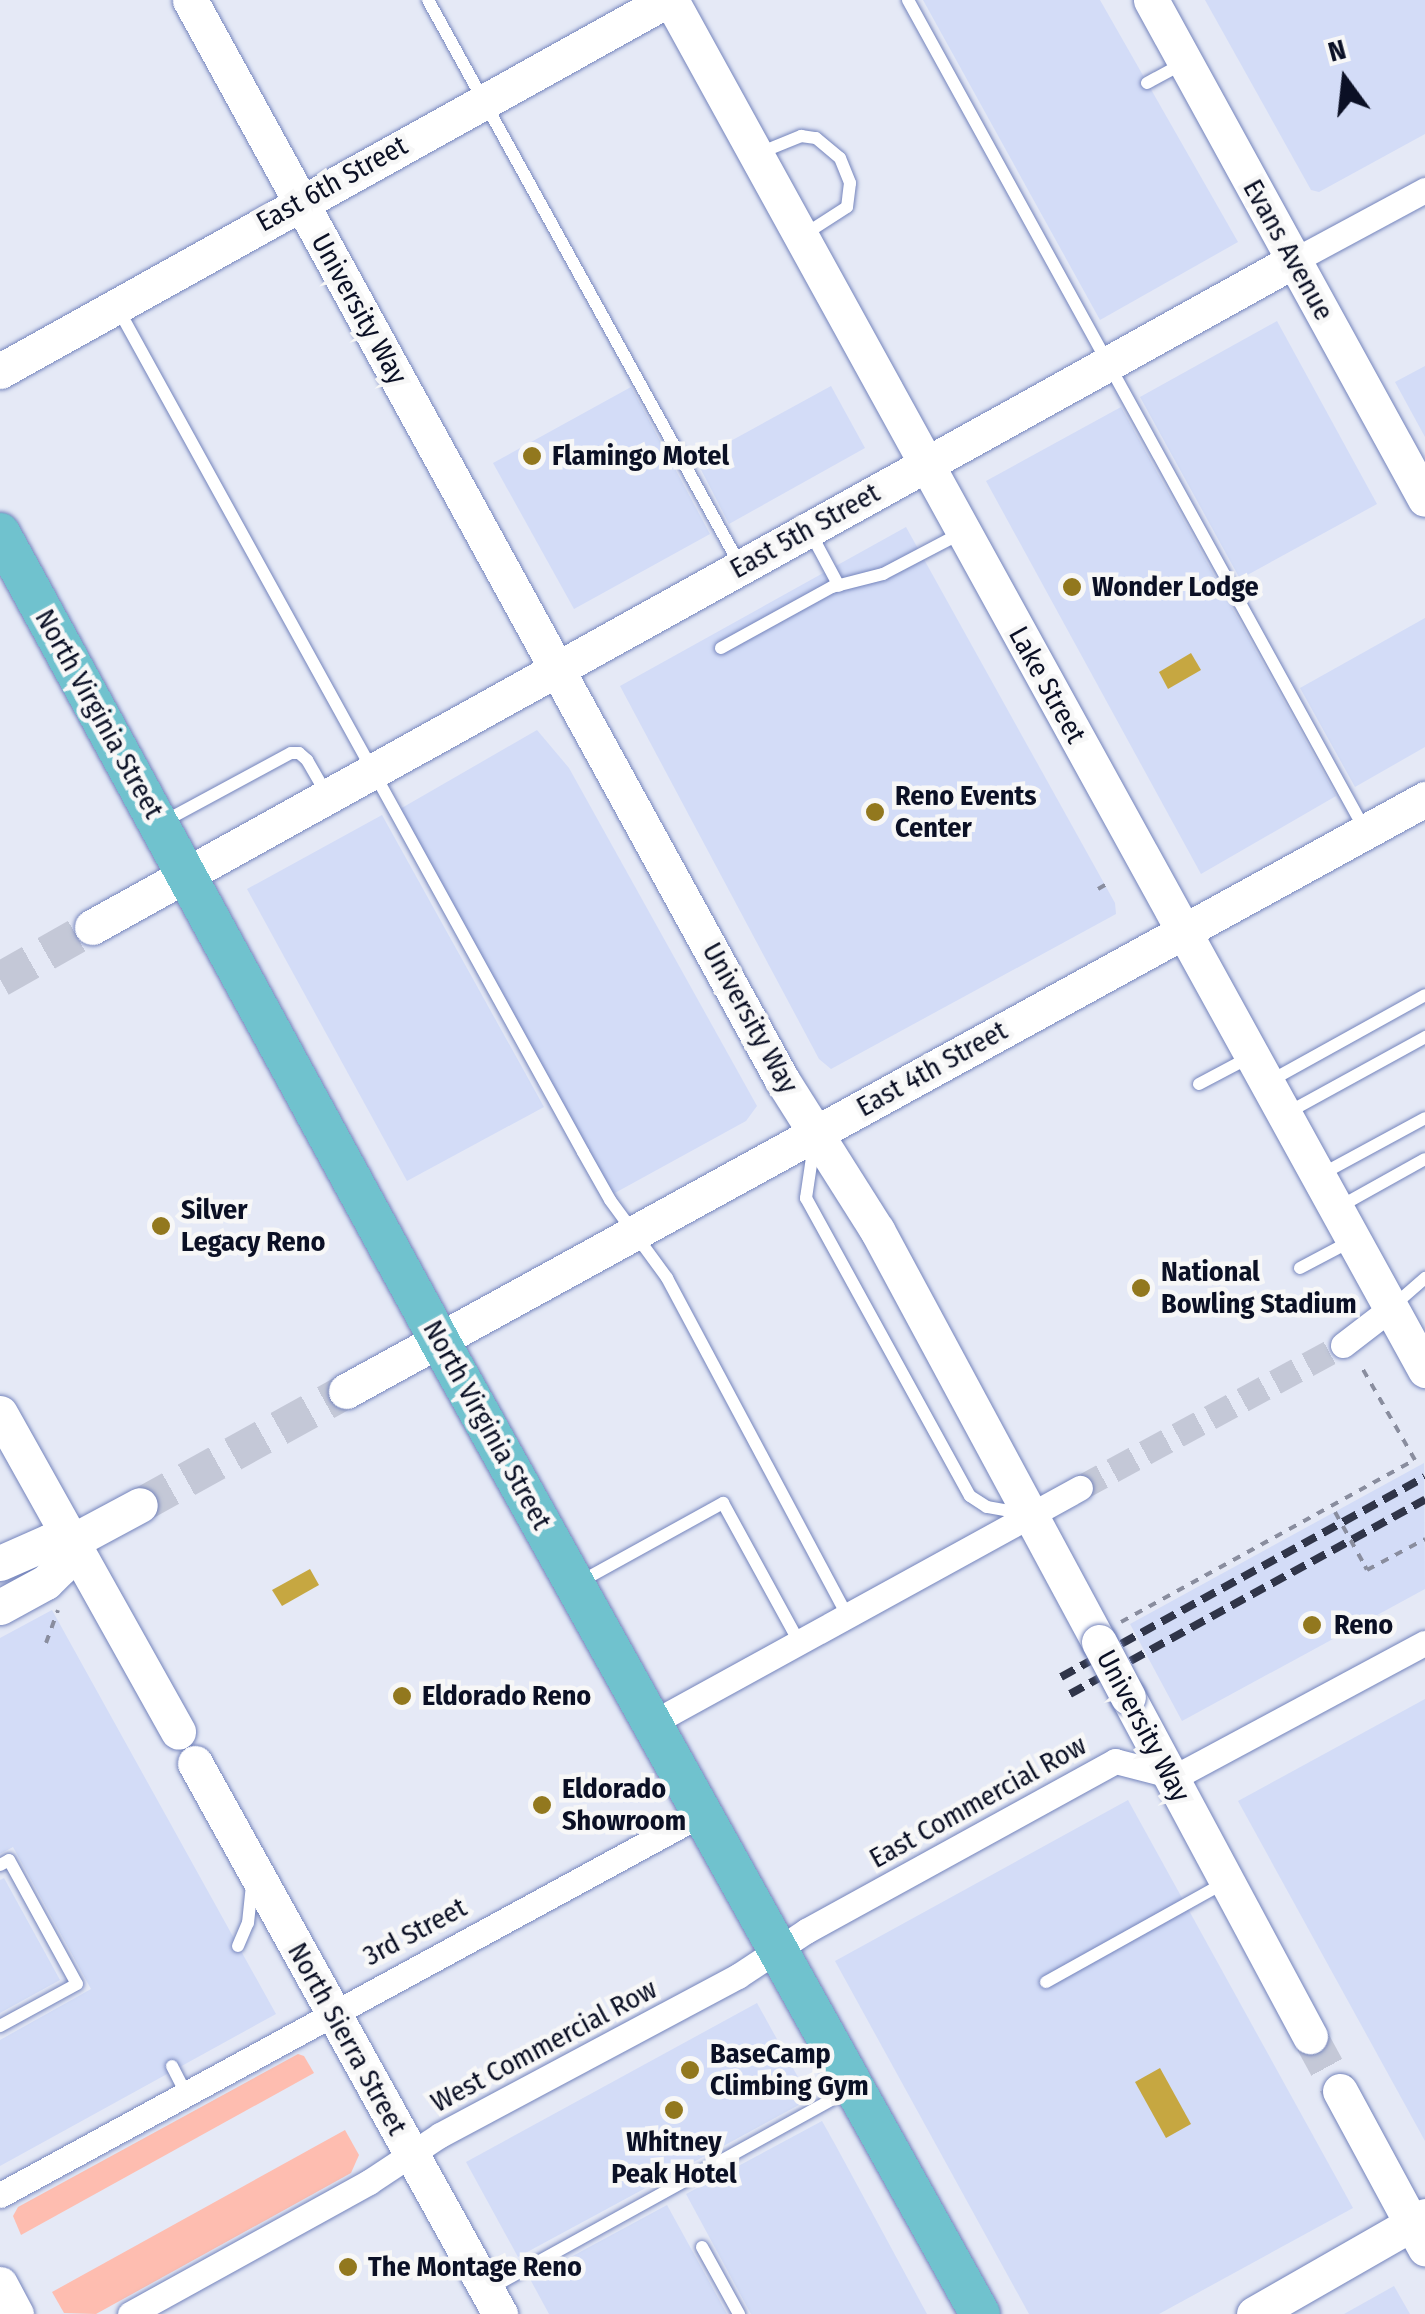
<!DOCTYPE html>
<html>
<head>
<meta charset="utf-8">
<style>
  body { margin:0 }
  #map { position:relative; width:1425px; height:2314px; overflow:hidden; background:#e5e9f6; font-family:"Fira Sans Condensed",sans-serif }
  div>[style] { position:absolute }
  .built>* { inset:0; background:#d3dcf7 }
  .green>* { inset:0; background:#febdb0 }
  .water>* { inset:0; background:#c6a741 }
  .street-tunnel>* { height:25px; margin-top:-12.5px; transform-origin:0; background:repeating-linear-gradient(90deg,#c4c8d7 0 25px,transparent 0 37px) }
  .secondary-tunnel>* { height:35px; margin-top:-17.5px; transform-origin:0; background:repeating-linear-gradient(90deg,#c4c8d7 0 35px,transparent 0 53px) }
  .path>* { height:4px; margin-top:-2px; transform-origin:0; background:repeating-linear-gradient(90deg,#898d9e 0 8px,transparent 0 16px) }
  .roads { filter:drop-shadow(0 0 2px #7484bc) drop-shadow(0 0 2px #7484bc) }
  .lane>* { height:12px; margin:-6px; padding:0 6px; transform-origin:6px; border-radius:6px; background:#fff }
  .street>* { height:25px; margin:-12.5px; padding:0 12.5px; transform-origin:12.5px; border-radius:12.5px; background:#fff }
  .secondary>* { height:35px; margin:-17.5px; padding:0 17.5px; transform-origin:17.5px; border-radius:17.5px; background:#fff }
  .primary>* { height:40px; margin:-20px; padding:0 20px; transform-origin:20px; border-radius:20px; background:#70c2ce }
  .rail>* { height:8px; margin-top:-4px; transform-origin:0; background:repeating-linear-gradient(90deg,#303549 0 15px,transparent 0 23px) }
  .path-bridge>* { height:4px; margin-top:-2px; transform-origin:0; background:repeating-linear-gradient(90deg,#898d9e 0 8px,transparent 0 16px) }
  .bridges { filter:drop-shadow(0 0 2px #7484bc) drop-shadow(0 0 2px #7484bc) }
  .secondary-bridge>* { height:35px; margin:-17.5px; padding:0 17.5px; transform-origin:17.5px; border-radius:17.5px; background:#fff }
  .dots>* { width:28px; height:28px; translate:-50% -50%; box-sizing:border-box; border:5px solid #f7f7f7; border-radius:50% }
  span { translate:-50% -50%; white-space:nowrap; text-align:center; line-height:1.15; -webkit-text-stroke:9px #f7f7f7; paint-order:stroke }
  .street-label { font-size:28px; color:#0b1025 }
  .poi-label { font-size:28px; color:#0b1025; font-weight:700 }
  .left { translate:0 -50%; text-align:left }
  .north { position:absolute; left:1295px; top:30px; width:100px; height:100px; -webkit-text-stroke:8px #f7f7f7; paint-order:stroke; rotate:345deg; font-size:28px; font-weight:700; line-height:40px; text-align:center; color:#0b1025 }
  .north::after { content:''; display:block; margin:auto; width:35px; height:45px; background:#0b1025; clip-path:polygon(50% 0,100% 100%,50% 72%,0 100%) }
</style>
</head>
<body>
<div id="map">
  <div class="built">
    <i style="clip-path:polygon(923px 0,1100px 0,1238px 242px,1100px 320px)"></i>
    <i style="clip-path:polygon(1205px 0,1425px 0,1425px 134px,1319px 192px,1311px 190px)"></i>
    <i style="clip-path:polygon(1277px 321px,1377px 504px,1240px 579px,1140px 397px)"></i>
    <i style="clip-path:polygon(1425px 366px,1425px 437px,1395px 382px)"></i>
    <i style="clip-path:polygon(831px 386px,865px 448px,729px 524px,696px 460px)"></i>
    <i style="clip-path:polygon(631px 387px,710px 534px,574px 609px,493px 463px)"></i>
    <i style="clip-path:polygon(1121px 407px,1336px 796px,1201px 874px,986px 481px)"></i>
    <i style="clip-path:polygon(906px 527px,1115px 903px,1116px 914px,831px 1069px,819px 1059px,620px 686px)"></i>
    <i style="clip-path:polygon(1425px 618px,1425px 747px,1355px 787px,1300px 688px)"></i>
    <i style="clip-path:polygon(537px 730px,569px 768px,757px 1106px,746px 1121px,613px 1194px,400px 809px)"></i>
    <i style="clip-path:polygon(382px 815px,544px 1107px,407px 1181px,247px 889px)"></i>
    <i style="clip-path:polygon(1424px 1463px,1425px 1589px,1182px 1721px,1130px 1624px)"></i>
    <i style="clip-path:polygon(52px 1610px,276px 2014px,0 2166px,0 2040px,91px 1989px,13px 1847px,0 1854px,0 1638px)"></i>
    <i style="clip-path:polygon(1425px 1699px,1425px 2141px,1238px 1801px)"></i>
    <i style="clip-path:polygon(1128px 1800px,1353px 2208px,1159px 2314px,1029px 2314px,835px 1961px)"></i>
    <i style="clip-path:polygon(4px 1878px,60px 1980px,0 2013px,0 1880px)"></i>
    <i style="clip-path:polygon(757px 2003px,810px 2099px,518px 2257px,466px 2162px)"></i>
    <i style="clip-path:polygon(822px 2121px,836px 2146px,927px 2314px,751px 2314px,726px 2268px,686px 2194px)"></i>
    <i style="clip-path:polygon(667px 2205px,727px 2314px,549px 2314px,530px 2279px)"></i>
    <i style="clip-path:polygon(1394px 2286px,1410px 2314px,1344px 2314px)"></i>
  </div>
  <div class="green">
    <i style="clip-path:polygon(298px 2054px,304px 2056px,314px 2073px,21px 2235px,13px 2216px,18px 2207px)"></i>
    <i style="clip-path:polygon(345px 2130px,359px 2155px,351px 2173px,96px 2314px,64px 2313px,52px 2292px)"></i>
  </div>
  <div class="water">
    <i style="clip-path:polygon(1191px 653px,1201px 670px,1168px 689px,1159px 672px)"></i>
    <i style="clip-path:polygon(310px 1569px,319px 1585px,282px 1606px,272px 1590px)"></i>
    <i style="clip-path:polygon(1160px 2068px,1191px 2124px,1166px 2138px,1135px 2082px)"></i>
  </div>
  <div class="street-tunnel">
    <i style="left:1080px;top:1488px;width:299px;rotate:-28.5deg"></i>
  </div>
  <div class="secondary-tunnel">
    <i style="left:0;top:979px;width:106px;rotate:-29.5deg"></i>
    <i style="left:140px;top:1505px;width:235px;rotate:-29deg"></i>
    <i style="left:1310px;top:2036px;width:63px;rotate:61.4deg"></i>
  </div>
  <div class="path">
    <i style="left:1098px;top:889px;width:14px;rotate:-30deg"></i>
    <i style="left:1365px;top:1566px;width:4px;rotate:63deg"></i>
    <i style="left:1367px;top:1570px;width:66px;rotate:-28.1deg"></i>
    <i style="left:1121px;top:1622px;width:336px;rotate:-28.9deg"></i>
    <i style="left:1415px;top:1460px;width:108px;rotate:-119.9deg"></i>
    <i style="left:46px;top:1643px;width:35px;rotate:-70deg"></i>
  </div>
  <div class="roads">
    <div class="lane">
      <i style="left:428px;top:0;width:645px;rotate:61.09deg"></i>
      <i style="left:908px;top:0;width:945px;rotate:61.16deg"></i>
      <i style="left:1147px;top:83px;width:42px;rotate:-28.4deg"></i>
      <i style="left:757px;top:154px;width:48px;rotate:-22.2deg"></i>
      <i style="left:801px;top:136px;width:15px;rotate:8deg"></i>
      <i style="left:816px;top:138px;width:31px;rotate:40deg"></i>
      <i style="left:840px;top:158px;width:27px;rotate:68deg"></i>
      <i style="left:850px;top:183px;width:24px;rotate:97deg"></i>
      <i style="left:847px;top:207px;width:54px;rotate:147.2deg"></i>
      <i style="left:117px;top:307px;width:965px;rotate:61.12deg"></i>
      <i style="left:583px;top:1152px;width:55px;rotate:60.6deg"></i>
      <i style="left:610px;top:1200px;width:97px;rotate:53.8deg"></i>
      <i style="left:667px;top:1278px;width:382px;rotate:61.9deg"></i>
      <i style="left:810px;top:532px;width:61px;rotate:61.8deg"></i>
      <i style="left:721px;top:648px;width:127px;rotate:-28.8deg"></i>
      <i style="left:832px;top:587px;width:53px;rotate:-14.3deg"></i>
      <i style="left:883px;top:574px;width:88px;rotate:-27.7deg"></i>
      <i style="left:165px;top:821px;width:143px;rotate:-28.4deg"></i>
      <i style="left:291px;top:753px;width:8px"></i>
      <i style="left:299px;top:753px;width:11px;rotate:41deg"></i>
      <i style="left:307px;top:760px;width:38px;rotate:60deg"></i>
      <i style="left:1270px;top:1081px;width:177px;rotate:-29deg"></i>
      <i style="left:1199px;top:1084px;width:58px;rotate:-27.9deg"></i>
      <i style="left:1287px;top:1113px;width:158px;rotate:-28.8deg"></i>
      <i style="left:814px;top:1144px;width:55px;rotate:98.4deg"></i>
      <i style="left:806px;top:1198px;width:340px;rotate:61.2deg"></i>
      <i style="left:970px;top:1496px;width:20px;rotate:33deg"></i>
      <i style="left:987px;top:1507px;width:39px;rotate:10deg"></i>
      <i style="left:1322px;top:1174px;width:117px;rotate:-28.5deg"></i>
      <i style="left:1339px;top:1207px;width:98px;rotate:-29.2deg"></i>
      <i style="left:1300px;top:1268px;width:58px;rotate:-27.9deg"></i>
      <i style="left:1393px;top:1306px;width:43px;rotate:-41.2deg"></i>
      <i style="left:578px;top:1583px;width:166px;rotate:-28.9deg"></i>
      <i style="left:723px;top:1503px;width:158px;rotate:61.3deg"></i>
      <i style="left:0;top:1865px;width:10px;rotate:-29deg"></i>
      <i style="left:9px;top:1860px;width:141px;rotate:61.3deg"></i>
      <i style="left:77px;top:1984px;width:88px;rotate:151.4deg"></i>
      <i style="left:238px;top:1946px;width:25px;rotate:-67deg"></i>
      <i style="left:248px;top:1923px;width:36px;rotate:-84deg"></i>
      <i style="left:1046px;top:1982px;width:204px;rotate:-29.1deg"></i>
      <i style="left:172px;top:2066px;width:30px;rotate:63deg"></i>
      <i style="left:702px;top:2247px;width:77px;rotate:61.1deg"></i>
      <i style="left:489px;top:2289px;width:410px;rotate:-28.9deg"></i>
    </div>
    <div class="street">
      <i style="left:1293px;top:261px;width:150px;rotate:-28.3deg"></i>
      <i style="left:1343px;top:1345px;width:61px;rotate:-37.6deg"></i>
      <i style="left:654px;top:1722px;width:486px;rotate:-28.8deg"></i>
      <i style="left:0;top:2195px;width:800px;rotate:-28.52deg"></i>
      <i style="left:130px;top:2314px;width:273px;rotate:-28.9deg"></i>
      <i style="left:369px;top:2182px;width:85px;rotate:-33.5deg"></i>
      <i style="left:440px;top:2135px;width:338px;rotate:-28.1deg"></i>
      <i style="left:738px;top:1976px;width:82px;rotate:-33.5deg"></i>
      <i style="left:806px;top:1931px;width:353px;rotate:-28.8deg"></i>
      <i style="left:1115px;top:1761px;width:56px;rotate:14.5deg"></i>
      <i style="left:1169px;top:1775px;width:15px;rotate:-11deg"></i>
      <i style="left:1184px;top:1772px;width:273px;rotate:-28.2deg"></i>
    </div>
    <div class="secondary">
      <i style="left:190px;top:0;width:1232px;rotate:61.27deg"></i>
      <i style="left:782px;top:1080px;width:178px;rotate:57.7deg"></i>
      <i style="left:877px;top:1230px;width:468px;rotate:61.7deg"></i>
      <i style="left:671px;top:0;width:1564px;rotate:61.17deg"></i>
      <i style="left:1151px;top:0;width:569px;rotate:61.23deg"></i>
      <i style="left:0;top:371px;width:763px;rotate:-29.08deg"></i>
      <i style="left:92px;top:927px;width:1373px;rotate:-29.01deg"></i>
      <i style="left:346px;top:1391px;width:1231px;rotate:-28.75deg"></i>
      <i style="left:0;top:1413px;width:365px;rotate:60.8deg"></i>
      <i style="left:0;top:1563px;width:55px;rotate:-23.7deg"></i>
      <i style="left:50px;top:1541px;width:21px;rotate:3deg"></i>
      <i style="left:71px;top:1542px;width:78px;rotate:-28.2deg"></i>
      <i style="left:0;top:1607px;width:52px;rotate:-28.5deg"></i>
      <i style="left:46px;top:1582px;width:20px;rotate:-45deg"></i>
      <i style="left:60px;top:1568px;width:28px;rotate:-67deg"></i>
      <i style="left:1128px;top:1697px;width:385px;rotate:61.8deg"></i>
      <i style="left:195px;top:1763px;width:630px;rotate:61.03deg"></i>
      <i style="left:1340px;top:2091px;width:179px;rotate:61.6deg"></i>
      <i style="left:0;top:2284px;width:34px;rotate:62deg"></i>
      <i style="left:1254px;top:2314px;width:197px;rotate:-29.8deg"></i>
    </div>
    <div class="primary">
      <i style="left:0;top:533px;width:919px;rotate:61.45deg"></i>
      <i style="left:439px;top:1340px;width:1114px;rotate:60.95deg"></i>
    </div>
  </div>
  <div class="rail">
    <i style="left:1061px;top:1677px;width:415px;rotate:-28.8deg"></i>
    <i style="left:1070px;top:1694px;width:405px;rotate:-28.7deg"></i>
  </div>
  <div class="path-bridge">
    <i style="left:1335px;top:1512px;width:62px;rotate:60.9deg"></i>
  </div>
  <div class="bridges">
    <div class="secondary-bridge">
      <i style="left:1099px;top:1642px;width:62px;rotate:62.2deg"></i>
    </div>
  </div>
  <div class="dots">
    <i style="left:532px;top:456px;background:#92781e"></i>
    <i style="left:1072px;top:587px;background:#92781e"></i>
    <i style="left:875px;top:812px;background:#92781e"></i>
    <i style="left:161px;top:1226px;background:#92781e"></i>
    <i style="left:1141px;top:1288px;background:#92781e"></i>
    <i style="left:1312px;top:1625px;background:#92781e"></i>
    <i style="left:402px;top:1696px;background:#92781e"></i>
    <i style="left:542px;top:1805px;background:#92781e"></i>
    <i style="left:690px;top:2070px;background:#92781e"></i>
    <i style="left:674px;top:2110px;background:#92781e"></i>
    <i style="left:348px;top:2267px;background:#92781e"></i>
  </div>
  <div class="street-label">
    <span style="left:332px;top:184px;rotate:-29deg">East 6th Street</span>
    <span style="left:1288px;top:250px;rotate:61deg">Evans Avenue</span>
    <span style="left:359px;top:309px;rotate:61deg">University Way</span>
    <span style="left:805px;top:531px;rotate:-29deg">East 5th Street</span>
    <span style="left:1047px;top:685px;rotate:61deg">Lake Street</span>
    <span style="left:99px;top:714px;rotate:61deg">North Virginia Street</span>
    <span style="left:750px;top:1018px;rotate:61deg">University Way</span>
    <span style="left:932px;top:1069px;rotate:-29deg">East 4th Street</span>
    <span style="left:487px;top:1425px;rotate:61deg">North Virginia Street</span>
    <span style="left:1143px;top:1726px;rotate:62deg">University Way</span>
    <span style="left:978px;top:1802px;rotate:-29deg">East Commercial Row</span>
    <span style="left:415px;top:1932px;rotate:-28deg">3rd Street</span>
    <span style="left:347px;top:2039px;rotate:61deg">North Sierra Street</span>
    <span style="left:544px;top:2046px;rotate:-28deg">West Commercial Row</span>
  </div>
  <div class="poi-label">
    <span class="left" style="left:552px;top:456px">Flamingo Motel</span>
    <span class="left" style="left:1092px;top:587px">Wonder Lodge</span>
    <span class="left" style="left:895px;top:812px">Reno Events<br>Center</span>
    <span class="left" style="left:181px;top:1226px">Silver<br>Legacy Reno</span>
    <span class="left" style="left:1161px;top:1288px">National<br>Bowling Stadium</span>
    <span class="left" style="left:1334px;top:1625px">Reno</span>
    <span class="left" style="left:422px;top:1696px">Eldorado Reno</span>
    <span class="left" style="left:562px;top:1805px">Eldorado<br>Showroom</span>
    <span class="left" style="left:710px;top:2070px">BaseCamp<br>Climbing Gym</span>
    <span style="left:674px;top:2158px">Whitney<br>Peak Hotel</span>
    <span class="left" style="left:368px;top:2267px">The Montage Reno</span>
  </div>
  <div class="north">N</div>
</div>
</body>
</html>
